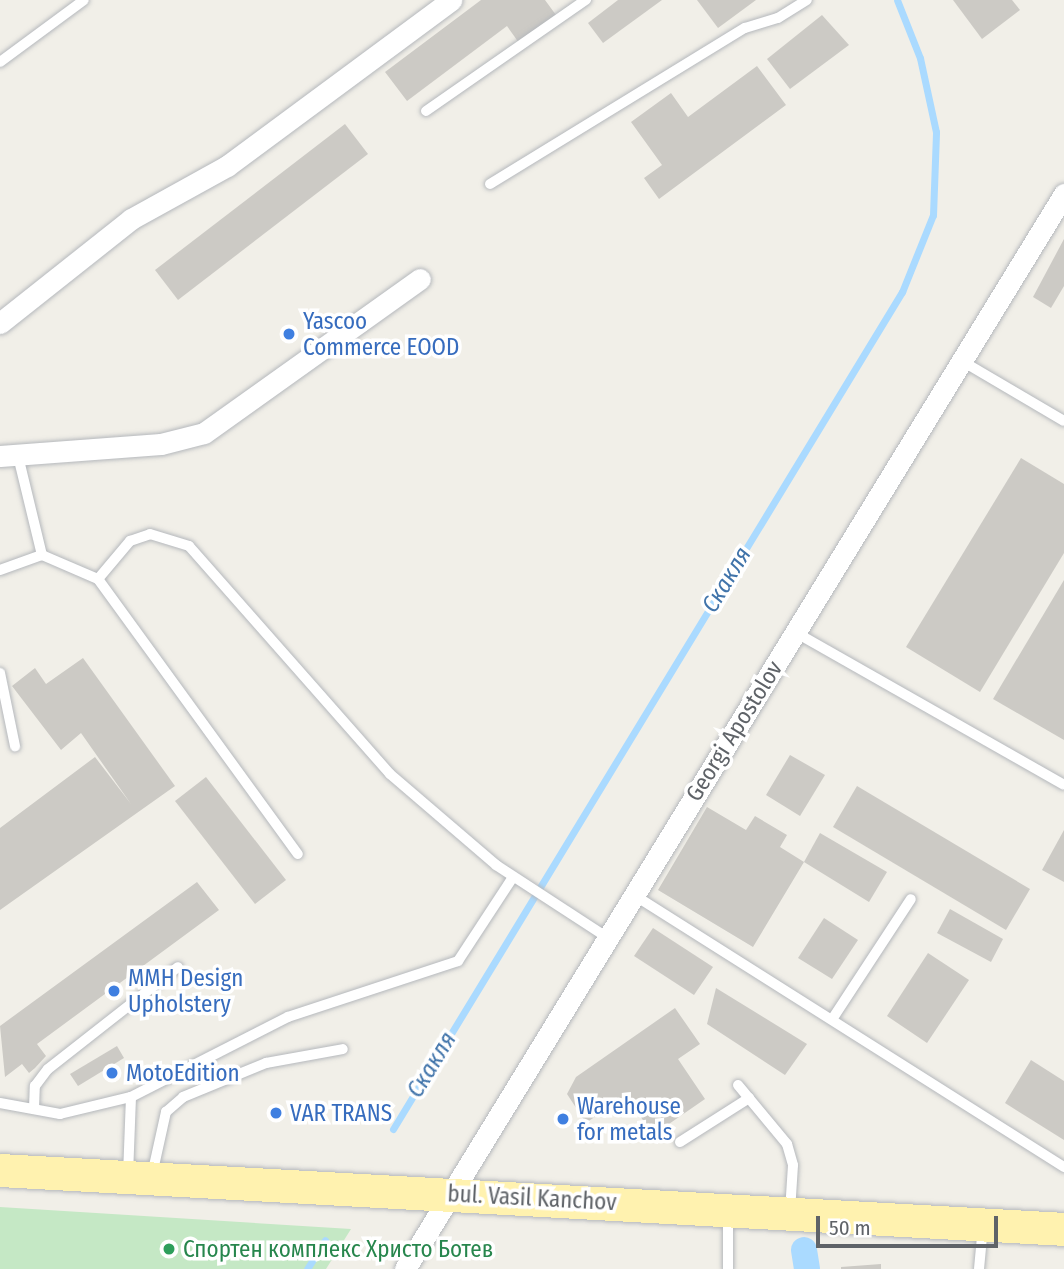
<!DOCTYPE html>
<html>
<head>
<meta charset="utf-8">
<style>
  body { margin:0 }
  #map { position:relative; width:1064px; height:1269px; overflow:hidden; background:#f1efe8; font-family:"Fira Sans Condensed",sans-serif }
  div>[style] { position:absolute }
  .green>* { inset:0; background:#c5e8c5 }
  .stream>* { height:7px; margin:-3.5px; padding:0 3.5px; transform-origin:3.5px; border-radius:3.5px; background:#aadaff }
  .canal>* { height:26px; margin:-13px; padding:0 13px; transform-origin:13px; border-radius:13px; background:#aadaff }
  .building>* { inset:0; background:#cccac5 }
  .roads { filter:drop-shadow(0 0 2px #b5b8bc) drop-shadow(0 0 2px #b5b8bc) }
  .service>* { height:10px; margin:-5px; padding:0 5px; transform-origin:5px; border-radius:5px; background:#fff }
  .minor>* { height:21px; margin:-10.5px; padding:0 10.5px; transform-origin:10.5px; border-radius:10.5px; background:#fff }
  .primary>* { height:33px; margin:-16.5px; padding:0 16.5px; transform-origin:16.5px; border-radius:16.5px; background:#fff2af }
  .dots>* { width:19px; height:19px; translate:-50% -50%; box-sizing:border-box; border:4px solid #fff; border-radius:50% }
  span { translate:-50% -50%; white-space:nowrap; text-align:center; line-height:1.15; -webkit-text-stroke:7px #fff; paint-order:stroke }
  .shop-label { font-size:23px; color:#366cbe }
  .left { translate:0 -50%; text-align:left }
  .street-label { font-size:23px; color:#5f6368 }
  .leisure-label { font-size:23px; color:#27864d }
  .water-label { font-size:24px; color:#4174aa; font-style:italic }
  .scale { position:absolute; left:816px; top:1216px; width:182px; height:32px; box-sizing:border-box; border:4px solid #5f6368; border-top:0; padding-left:9px; font-size:21px; line-height:24px; white-space:nowrap; color:#5f6368; -webkit-text-stroke:5px #fff; paint-order:stroke }
</style>
</head>
<body>
<div id="map">
  <div class="green">
    <i style="clip-path:polygon(0 1207px,351px 1229px,326px 1269px,0 1269px)"></i>
  </div>
  <div class="stream">
    <i style="left:393px;top:1129px;width:980px;rotate:-58.7deg"></i>
    <i style="left:902px;top:292px;width:83px;rotate:-68.1deg"></i>
    <i style="left:933px;top:215px;width:83px;rotate:-87.9deg"></i>
    <i style="left:936px;top:132px;width:76px;rotate:-102.2deg"></i>
    <i style="left:920px;top:58px;width:62px;rotate:-111.6deg"></i>
    <i style="left:307px;top:1269px;width:34px;rotate:-58deg"></i>
  </div>
  <div class="canal">
    <i style="left:804px;top:1250px;width:19px;rotate:81deg"></i>
  </div>
  <div class="building">
    <i style="clip-path:polygon(481px 0,545px 0,556px 15px,519px 43px,507px 26px,407px 101px,385px 72px)"></i>
    <i style="clip-path:polygon(618px 0,662px 0,603px 43px,588px 23px)"></i>
    <i style="clip-path:polygon(697px 0,756px 0,718px 28px)"></i>
    <i style="clip-path:polygon(953px 0,1012px 0,1020px 10px,982px 39px)"></i>
    <i style="clip-path:polygon(822px 15px,849px 45px,790px 89px,767px 59px)"></i>
    <i style="clip-path:polygon(757px 66px,786px 105px,659px 199px,644px 178px,662px 165px,631px 122px,671px 93px,688px 117px)"></i>
    <i style="clip-path:polygon(345px 124px,368px 154px,178px 300px,155px 270px)"></i>
    <i style="clip-path:polygon(1064px 239px,1064px 286px,1051px 308px,1033px 297px)"></i>
    <i style="clip-path:polygon(1021px 458px,1064px 484px,1064px 553px,980px 692px,906px 647px)"></i>
    <i style="clip-path:polygon(1064px 580px,1064px 740px,993px 699px)"></i>
    <i style="clip-path:polygon(83px 658px,175px 786px,0 910px,0 828px,95px 757px,131px 804px,81px 733px,61px 750px,12px 686px,35px 668px,46px 684px)"></i>
    <i style="clip-path:polygon(790px 755px,825px 775px,800px 816px,766px 795px)"></i>
    <i style="clip-path:polygon(206px 777px,286px 880px,255px 904px,175px 801px)"></i>
    <i style="clip-path:polygon(857px 786px,1030px 889px,1006px 930px,833px 827px)"></i>
    <i style="clip-path:polygon(707px 807px,746px 830px,755px 816px,787px 835px,780px 847px,804px 862px,753px 947px,658px 890px)"></i>
    <i style="clip-path:polygon(1064px 830px,1064px 882px,1042px 870px)"></i>
    <i style="clip-path:polygon(820px 833px,887px 872px,869px 902px,804px 862px)"></i>
    <i style="clip-path:polygon(197px 882px,219px 910px,37px 1044px,46px 1056px,35px 1068px,29px 1073px,22px 1064px,5px 1077px,0 1026px)"></i>
    <i style="clip-path:polygon(950px 909px,1003px 939px,991px 962px,937px 933px)"></i>
    <i style="clip-path:polygon(824px 918px,858px 940px,832px 979px,798px 958px)"></i>
    <i style="clip-path:polygon(653px 928px,713px 967px,694px 995px,634px 956px)"></i>
    <i style="clip-path:polygon(928px 953px,969px 980px,927px 1043px,887px 1016px)"></i>
    <i style="clip-path:polygon(716px 988px,807px 1044px,785px 1075px,707px 1024px)"></i>
    <i style="clip-path:polygon(675px 1008px,700px 1044px,678px 1059px,705px 1099px,653px 1135px,626px 1095px,586px 1123px,567px 1094px,576px 1077px)"></i>
    <i style="clip-path:polygon(117px 1046px,124px 1058px,78px 1086px,70px 1074px)"></i>
    <i style="clip-path:polygon(1031px 1060px,1064px 1081px,1064px 1140px,1005px 1103px)"></i>
    <i style="clip-path:polygon(881px 1264px,881px 1269px,841px 1269px,841px 1267px)"></i>
  </div>
  <div class="roads">
    <div class="service">
      <i style="left:0;top:62px;width:104px;rotate:-36.4deg"></i>
      <i style="left:426px;top:111px;width:195px;rotate:-34.8deg"></i>
      <i style="left:490px;top:184px;width:299px;rotate:-31.5deg"></i>
      <i style="left:745px;top:28px;width:34px;rotate:-17deg"></i>
      <i style="left:778px;top:18px;width:34px;rotate:-32deg"></i>
      <i style="left:962px;top:361px;width:118px;rotate:30.5deg"></i>
      <i style="left:18px;top:456px;width:102px;rotate:76.4deg"></i>
      <i style="left:0;top:570px;width:45px;rotate:-19.7deg"></i>
      <i style="left:42px;top:555px;width:61px;rotate:23.2deg"></i>
      <i style="left:98px;top:579px;width:340px;rotate:54deg"></i>
      <i style="left:98px;top:579px;width:50px;rotate:-49.9deg"></i>
      <i style="left:130px;top:541px;width:21px;rotate:-19deg"></i>
      <i style="left:150px;top:534px;width:41px;rotate:17.1deg"></i>
      <i style="left:189px;top:546px;width:304px;rotate:48.6deg"></i>
      <i style="left:390px;top:774px;width:140px;rotate:40.6deg"></i>
      <i style="left:496px;top:865px;width:134px;rotate:33.1deg"></i>
      <i style="left:795px;top:632px;width:309px;rotate:29.6deg"></i>
      <i style="left:0;top:673px;width:75px;rotate:78.4deg"></i>
      <i style="left:634px;top:895px;width:509px;rotate:32.32deg"></i>
      <i style="left:833px;top:1018px;width:142px;rotate:-56.8deg"></i>
      <i style="left:738px;top:1085px;width:77px;rotate:50.3deg"></i>
      <i style="left:787px;top:1144px;width:22px;rotate:74deg"></i>
      <i style="left:793px;top:1165px;width:46px;rotate:93.7deg"></i>
      <i style="left:131px;top:1097px;width:176px;rotate:-27deg"></i>
      <i style="left:288px;top:1017px;width:179px;rotate:-18.2deg"></i>
      <i style="left:458px;top:961px;width:100px;rotate:-56.8deg"></i>
      <i style="left:0;top:1103px;width:61px;rotate:10.4deg"></i>
      <i style="left:60px;top:1114px;width:73px;rotate:-13.5deg"></i>
      <i style="left:131px;top:1097px;width:77px;rotate:92.2deg"></i>
      <i style="left:34px;top:1109px;width:23px;rotate:-88deg"></i>
      <i style="left:35px;top:1086px;width:21px;rotate:-53deg"></i>
      <i style="left:48px;top:1069px;width:165px;rotate:-38.1deg"></i>
      <i style="left:680px;top:1142px;width:82px;rotate:-32.5deg"></i>
      <i style="left:152px;top:1175px;width:65px;rotate:-77.5deg"></i>
      <i style="left:166px;top:1112px;width:23px;rotate:-41deg"></i>
      <i style="left:183px;top:1097px;width:90px;rotate:-22.3deg"></i>
      <i style="left:266px;top:1063px;width:78px;rotate:-10.3deg"></i>
      <i style="left:728px;top:1216px;width:53px;rotate:90deg"></i>
      <i style="left:979px;top:1269px;width:43px;rotate:-84.7deg"></i>
    </div>
    <div class="minor">
      <i style="left:0;top:323px;width:167px;rotate:-38.4deg"></i>
      <i style="left:131px;top:219px;width:110px;rotate:-28.9deg"></i>
      <i style="left:227px;top:166px;width:279px;rotate:-36.5deg"></i>
      <i style="left:0;top:456px;width:161px;rotate:-4.3deg"></i>
      <i style="left:161px;top:444px;width:44px;rotate:-14.3deg"></i>
      <i style="left:204px;top:433px;width:265px;rotate:-35.5deg"></i>
      <i style="left:405px;top:1269px;width:1261px;rotate:-58.49deg"></i>
    </div>
    <div class="primary">
      <i style="left:0;top:1170px;width:1066px;rotate:3.17deg"></i>
    </div>
  </div>
  <div class="dots">
    <i style="left:289px;top:334px;background:#3f7fe0"></i>
    <i style="left:114px;top:991px;background:#3f7fe0"></i>
    <i style="left:112px;top:1073px;background:#3f7fe0"></i>
    <i style="left:276px;top:1113px;background:#3f7fe0"></i>
    <i style="left:563px;top:1119px;background:#3f7fe0"></i>
    <i style="left:169px;top:1249px;background:#2e9e5b"></i>
  </div>
  <div class="shop-label">
    <span class="left" style="left:303px;top:334px">Yascoo<br>Commerce EOOD</span>
    <span class="left" style="left:128px;top:991px">MMH Design<br>Upholstery</span>
    <span class="left" style="left:126px;top:1073px">MotoEdition</span>
    <span class="left" style="left:577px;top:1119px">Warehouse<br>for metals</span>
    <span class="left" style="left:290px;top:1113px">VAR TRANS</span>
  </div>
  <div class="street-label">
    <span style="left:734px;top:731px;rotate:-58deg">Georgi Apostolov</span>
    <span style="left:532px;top:1198px;rotate:3deg">bul. Vasil Kanchov</span>
  </div>
  <div class="leisure-label">
    <span class="left" style="left:183px;top:1249px">Спортен комплекс Христо Ботев</span>
  </div>
  <div class="water-label">
    <span style="left:727px;top:580px;rotate:-59deg">Скакля</span>
    <span style="left:432px;top:1065px;rotate:-59deg">Скакля</span>
  </div>
  <div class="scale">50 m</div>
</div>
</body>
</html>
